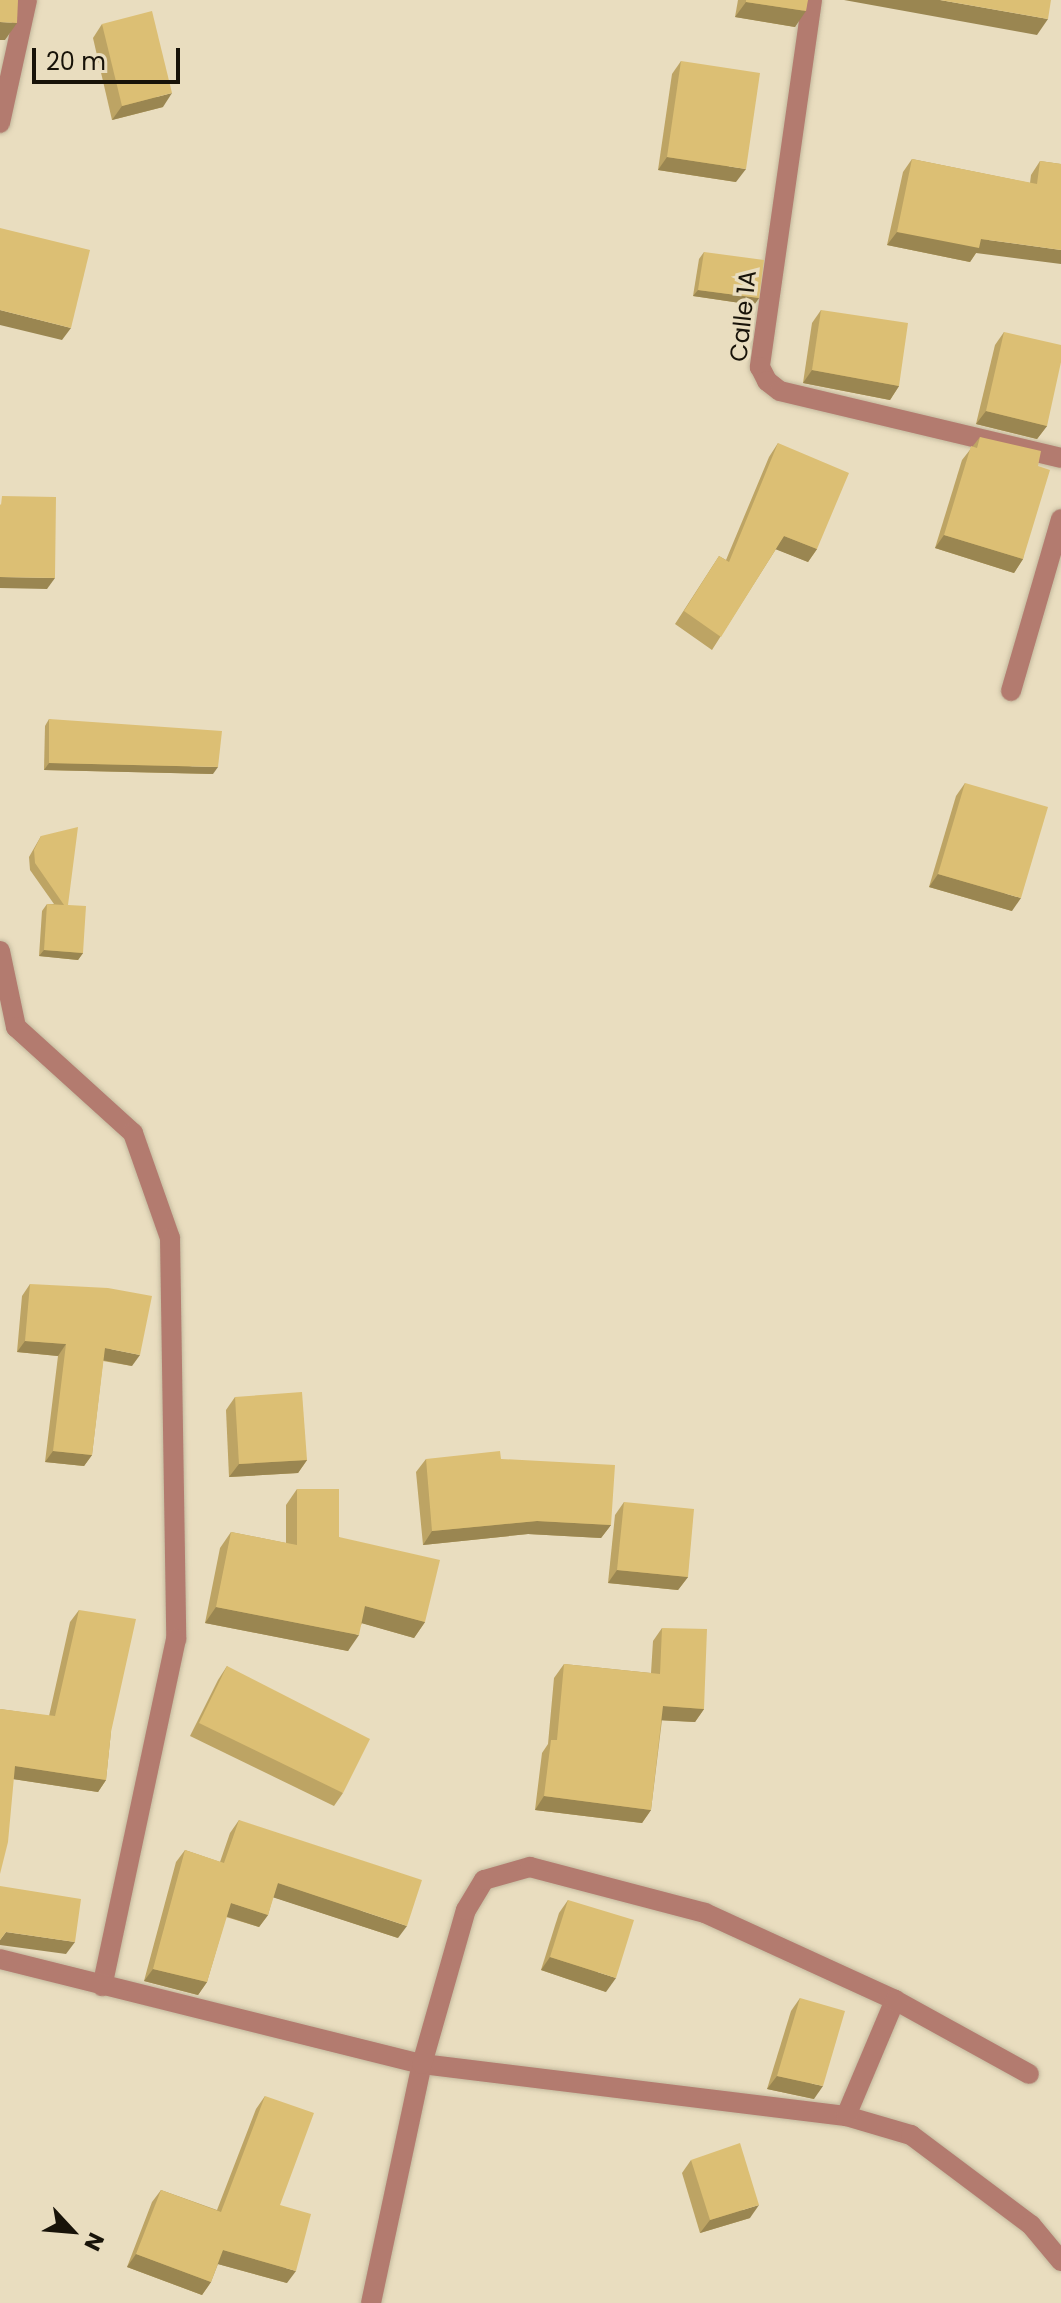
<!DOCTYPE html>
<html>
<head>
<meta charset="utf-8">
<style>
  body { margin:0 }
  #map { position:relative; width:1061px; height:2303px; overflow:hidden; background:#e9ddbf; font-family:Poppins,sans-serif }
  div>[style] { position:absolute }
  .roads { filter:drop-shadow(0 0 2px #c3b99e) drop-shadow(0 0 2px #c3b99e) }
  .minor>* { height:20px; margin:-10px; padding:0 10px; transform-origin:10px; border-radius:10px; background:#b37b6f }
  .wall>* { inset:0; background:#bda464 }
  .shaded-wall>* { inset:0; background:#9a8651 }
  .building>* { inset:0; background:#dcbf74 }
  span { translate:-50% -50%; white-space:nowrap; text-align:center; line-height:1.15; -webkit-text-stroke:7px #e9ddbf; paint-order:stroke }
  .street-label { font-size:24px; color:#181309 }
  .north { position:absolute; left:32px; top:2191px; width:80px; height:80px; -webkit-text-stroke:6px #e9ddbf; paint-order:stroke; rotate:116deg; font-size:22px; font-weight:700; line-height:32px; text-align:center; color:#181309 }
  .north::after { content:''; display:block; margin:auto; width:28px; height:36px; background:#181309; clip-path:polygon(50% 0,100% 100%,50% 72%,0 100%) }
  .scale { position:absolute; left:32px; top:48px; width:148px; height:36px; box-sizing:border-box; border:4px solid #181309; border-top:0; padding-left:10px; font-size:24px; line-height:28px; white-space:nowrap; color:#181309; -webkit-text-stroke:6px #e9ddbf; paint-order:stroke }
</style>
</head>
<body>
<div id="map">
  <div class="roads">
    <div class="minor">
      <i style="left:812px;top:0;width:371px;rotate:98.1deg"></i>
      <i style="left:760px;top:367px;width:16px;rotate:63deg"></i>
      <i style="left:767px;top:381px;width:16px;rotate:38deg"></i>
      <i style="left:780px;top:391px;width:289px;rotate:13.4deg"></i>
      <i style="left:0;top:123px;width:126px;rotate:-77.6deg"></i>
      <i style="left:1011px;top:691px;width:179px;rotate:-73.8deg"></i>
      <i style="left:0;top:951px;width:78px;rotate:78.1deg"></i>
      <i style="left:16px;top:1027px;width:158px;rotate:42.2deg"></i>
      <i style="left:133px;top:1133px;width:111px;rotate:70.6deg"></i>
      <i style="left:170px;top:1238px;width:401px;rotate:89.1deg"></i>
      <i style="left:176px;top:1639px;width:355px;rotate:102deg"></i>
      <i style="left:0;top:1959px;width:435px;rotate:14deg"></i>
      <i style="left:422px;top:2064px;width:427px;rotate:7deg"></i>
      <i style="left:846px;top:2116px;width:68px;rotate:16.3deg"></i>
      <i style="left:911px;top:2135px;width:150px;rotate:36.9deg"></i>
      <i style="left:1031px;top:2225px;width:47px;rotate:50.2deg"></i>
      <i style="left:846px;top:2116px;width:126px;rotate:-67.1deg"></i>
      <i style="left:371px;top:2303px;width:244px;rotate:-78deg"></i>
      <i style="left:422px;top:2064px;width:160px;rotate:-74.1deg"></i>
      <i style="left:466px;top:1910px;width:35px;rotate:-59deg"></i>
      <i style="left:484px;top:1880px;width:48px;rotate:-15.8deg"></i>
      <i style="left:530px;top:1867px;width:181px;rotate:14.7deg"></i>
      <i style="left:705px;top:1913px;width:209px;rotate:24.6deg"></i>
      <i style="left:895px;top:2000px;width:153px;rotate:28.9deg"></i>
    </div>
  </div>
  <div class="wall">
    <i style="clip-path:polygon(738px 0,808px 0,795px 27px,735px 17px)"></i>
    <i style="clip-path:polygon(102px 24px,163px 107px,112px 120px,93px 38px)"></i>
    <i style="clip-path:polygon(681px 61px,736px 182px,658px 170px,672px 74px)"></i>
    <i style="clip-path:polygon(912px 159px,1030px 183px,1031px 175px,1040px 161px,1061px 164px,976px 253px,970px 262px,887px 245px,903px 172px)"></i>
    <i style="clip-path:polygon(704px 252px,759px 298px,754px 305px,693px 296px,699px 259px)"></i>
    <i style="clip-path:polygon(821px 310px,899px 386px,890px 400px,803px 383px,812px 323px)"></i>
    <i style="clip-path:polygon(1004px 332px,1047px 426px,1037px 439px,976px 424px,995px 345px)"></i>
    <i style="clip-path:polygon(980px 437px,1038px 466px,1023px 559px,1014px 573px,935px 548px,962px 460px)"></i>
    <i style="clip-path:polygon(778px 443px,817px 549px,808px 562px,776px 549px,712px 650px,675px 624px,719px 556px,726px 560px,769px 457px)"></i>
    <i style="clip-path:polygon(49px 719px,213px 774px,44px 770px,45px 726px)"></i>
    <i style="clip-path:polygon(965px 783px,1012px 911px,929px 887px,956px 796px)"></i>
    <i style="clip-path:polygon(41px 836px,68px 905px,83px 953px,78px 960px,39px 956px,42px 911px,47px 904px,54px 904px,30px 870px,29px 857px)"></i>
    <i style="clip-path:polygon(30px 1284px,132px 1366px,103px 1361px,92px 1455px,84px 1466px,45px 1462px,58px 1356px,17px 1352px,22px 1296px)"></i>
    <i style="clip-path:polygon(235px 1397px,307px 1460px,298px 1473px,229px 1477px,226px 1410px)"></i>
    <i style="clip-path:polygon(426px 1459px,501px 1459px,611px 1525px,601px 1538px,528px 1534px,423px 1545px,416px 1472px)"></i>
    <i style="clip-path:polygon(297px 1489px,339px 1537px,425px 1622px,414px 1638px,362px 1623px,348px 1651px,205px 1623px,220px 1548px,231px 1532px,286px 1543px,286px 1505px)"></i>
    <i style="clip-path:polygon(624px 1502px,688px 1577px,678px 1590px,608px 1583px,615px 1515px)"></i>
    <i style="clip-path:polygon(79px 1610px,111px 1732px,106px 1780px,98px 1792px,13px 1779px,0 1709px,49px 1716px,70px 1622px)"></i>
    <i style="clip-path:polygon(662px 1628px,704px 1709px,695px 1722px,662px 1720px,651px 1810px,642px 1823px,535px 1810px,542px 1753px,548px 1744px,554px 1678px,564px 1664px,651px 1673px,653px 1641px)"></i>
    <i style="clip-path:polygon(227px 1666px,343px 1793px,334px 1806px,190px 1736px,218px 1680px)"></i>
    <i style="clip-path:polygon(239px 1820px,398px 1938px,273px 1897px,268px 1915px,259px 1927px,226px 1917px,207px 1982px,198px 1995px,144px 1981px,176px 1862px,185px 1850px,220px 1862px,230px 1833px)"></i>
    <i style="clip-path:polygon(568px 1900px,606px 1992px,541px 1970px,559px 1913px)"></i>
    <i style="clip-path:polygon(800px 1998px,814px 2099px,767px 2089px,791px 2011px)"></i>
    <i style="clip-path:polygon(265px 2096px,280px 2205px,287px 2283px,218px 2264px,211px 2282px,202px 2295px,127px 2267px,152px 2202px,161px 2190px,217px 2210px,256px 2109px)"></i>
    <i style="clip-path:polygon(691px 2160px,750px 2218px,700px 2233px,682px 2173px)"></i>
  </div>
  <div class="shaded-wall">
    <i style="clip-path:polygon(844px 0,940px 0,1048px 19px,1037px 35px)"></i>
    <i style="clip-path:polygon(746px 2px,806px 11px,795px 27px,735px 17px)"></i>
    <i style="clip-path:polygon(0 22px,17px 23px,5px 40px,0 40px)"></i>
    <i style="clip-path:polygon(172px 93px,163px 107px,112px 120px,122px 106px)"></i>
    <i style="clip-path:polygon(667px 157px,746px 169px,736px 182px,658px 170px)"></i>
    <i style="clip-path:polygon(897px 232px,981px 239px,1061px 250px,1061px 264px,976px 253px,970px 262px,887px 245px)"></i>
    <i style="clip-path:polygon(698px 290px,759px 298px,754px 305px,693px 296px)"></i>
    <i style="clip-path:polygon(0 310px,71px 328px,62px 340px,0 325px)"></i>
    <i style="clip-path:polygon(812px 370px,899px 386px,890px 400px,803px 383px)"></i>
    <i style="clip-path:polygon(986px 411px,1047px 426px,1037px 439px,976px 424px)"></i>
    <i style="clip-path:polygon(944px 535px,1023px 559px,1014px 573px,935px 548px)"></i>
    <i style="clip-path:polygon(784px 536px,817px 549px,808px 562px,775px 549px)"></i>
    <i style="clip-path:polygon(0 577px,55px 578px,47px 589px,0 588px)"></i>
    <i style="clip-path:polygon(49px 763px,218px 767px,213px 774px,44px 770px)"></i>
    <i style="clip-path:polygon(938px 874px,1021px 898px,1012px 911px,929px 887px)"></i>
    <i style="clip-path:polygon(44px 950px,83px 953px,78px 960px,39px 956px)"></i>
    <i style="clip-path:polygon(25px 1341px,66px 1344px,58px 1356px,17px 1352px)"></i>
    <i style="clip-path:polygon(105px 1348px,140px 1355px,132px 1366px,97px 1359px)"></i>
    <i style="clip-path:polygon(53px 1451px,92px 1455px,84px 1466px,45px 1462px)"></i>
    <i style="clip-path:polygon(307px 1460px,298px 1473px,229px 1477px,239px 1464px)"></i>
    <i style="clip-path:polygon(537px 1521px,611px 1525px,601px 1538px,528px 1534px,423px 1545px,432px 1531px)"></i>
    <i style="clip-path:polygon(617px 1570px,688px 1577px,678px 1590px,608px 1583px)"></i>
    <i style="clip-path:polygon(365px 1606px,425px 1622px,414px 1638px,354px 1621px)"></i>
    <i style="clip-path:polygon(216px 1607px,359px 1635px,348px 1651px,205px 1623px)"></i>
    <i style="clip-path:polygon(663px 1706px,704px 1709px,695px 1722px,654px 1720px)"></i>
    <i style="clip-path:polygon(15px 1766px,106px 1780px,98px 1792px,6px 1778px)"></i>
    <i style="clip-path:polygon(544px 1796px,651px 1810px,642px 1823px,535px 1810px)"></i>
    <i style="clip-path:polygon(278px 1883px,407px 1926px,398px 1938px,269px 1896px)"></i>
    <i style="clip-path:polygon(231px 1903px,268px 1915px,259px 1927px,222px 1915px)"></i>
    <i style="clip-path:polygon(6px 1932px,75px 1942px,66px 1954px,0 1945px,0 1940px)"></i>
    <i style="clip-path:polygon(550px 1957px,616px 1978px,606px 1992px,541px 1970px)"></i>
    <i style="clip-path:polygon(153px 1969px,207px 1982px,198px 1995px,144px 1981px)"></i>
    <i style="clip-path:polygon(777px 2076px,823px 2086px,814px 2099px,767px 2089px)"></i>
    <i style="clip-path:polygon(759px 2205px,750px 2218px,700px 2233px,710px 2220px)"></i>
    <i style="clip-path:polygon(223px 2250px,296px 2271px,287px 2283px,214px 2263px)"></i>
    <i style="clip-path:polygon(136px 2254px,211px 2282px,202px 2295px,127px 2267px)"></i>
  </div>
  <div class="building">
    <i style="clip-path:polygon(0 0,18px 0,17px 23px,0 22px)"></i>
    <i style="clip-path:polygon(746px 0,808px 0,806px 11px,746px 2px)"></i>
    <i style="clip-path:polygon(940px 0,1051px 0,1048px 19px)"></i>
    <i style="clip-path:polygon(152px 11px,172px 93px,122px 106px,102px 24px)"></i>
    <i style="clip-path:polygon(681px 61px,760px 73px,746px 169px,667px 157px)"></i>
    <i style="clip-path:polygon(912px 159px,1037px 184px,1040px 161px,1061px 164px,1061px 250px,981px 239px,979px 248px,897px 232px)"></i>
    <i style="clip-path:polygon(0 228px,90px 250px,71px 328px,0 310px)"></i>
    <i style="clip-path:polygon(704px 252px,764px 260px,759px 298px,698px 290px)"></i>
    <i style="clip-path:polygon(821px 310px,908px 323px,899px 386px,812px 370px)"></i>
    <i style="clip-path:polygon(1004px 332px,1061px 345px,1061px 362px,1047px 426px,986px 411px)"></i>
    <i style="clip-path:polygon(980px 437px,1041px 451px,1038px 466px,1050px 470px,1023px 559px,944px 535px,971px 446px,977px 448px)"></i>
    <i style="clip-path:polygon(778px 443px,849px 473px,817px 549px,784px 536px,721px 637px,684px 611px,719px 556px,729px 562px)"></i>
    <i style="clip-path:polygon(2px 496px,56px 497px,55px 578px,0 577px,0 504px,1px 505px)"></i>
    <i style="clip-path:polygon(49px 719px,222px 731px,218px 767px,49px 763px)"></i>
    <i style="clip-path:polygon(965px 783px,1048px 807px,1021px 898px,938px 874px)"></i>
    <i style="clip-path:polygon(78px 827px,68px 905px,86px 906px,83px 953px,44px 950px,47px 904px,64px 905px,35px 863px,34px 850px,41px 836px)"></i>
    <i style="clip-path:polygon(30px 1284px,108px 1288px,152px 1296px,140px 1355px,105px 1348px,92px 1455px,53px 1451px,66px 1344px,25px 1341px)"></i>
    <i style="clip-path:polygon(302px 1392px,307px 1460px,239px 1464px,235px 1397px)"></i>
    <i style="clip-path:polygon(500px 1451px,501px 1459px,615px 1465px,611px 1525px,537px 1521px,432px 1531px,426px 1459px)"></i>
    <i style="clip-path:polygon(297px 1489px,339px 1489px,339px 1537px,440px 1560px,425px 1622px,365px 1606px,359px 1635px,216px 1607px,231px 1532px,297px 1545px)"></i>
    <i style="clip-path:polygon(624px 1502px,694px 1509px,688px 1577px,617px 1570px)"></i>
    <i style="clip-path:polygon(79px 1610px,136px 1619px,111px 1732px,106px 1780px,15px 1766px,8px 1842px,0 1874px,0 1709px,55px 1716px)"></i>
    <i style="clip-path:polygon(662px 1628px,707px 1629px,704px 1709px,663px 1706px,651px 1810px,544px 1796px,551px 1740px,557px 1740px,564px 1664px,660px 1674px)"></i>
    <i style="clip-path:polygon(227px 1666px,370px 1739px,343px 1793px,199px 1723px)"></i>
    <i style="clip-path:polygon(239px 1820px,422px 1880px,407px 1926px,278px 1883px,268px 1915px,231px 1903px,207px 1982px,153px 1969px,185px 1850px,224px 1863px)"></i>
    <i style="clip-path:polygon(0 1886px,81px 1899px,75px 1942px,6px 1932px,0 1940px)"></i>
    <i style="clip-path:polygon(568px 1900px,634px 1920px,616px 1978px,550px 1957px)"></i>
    <i style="clip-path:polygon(800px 1998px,845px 2011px,823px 2086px,777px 2076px)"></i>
    <i style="clip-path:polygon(265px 2096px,314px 2113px,280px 2205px,311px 2214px,296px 2271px,223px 2250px,211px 2282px,136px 2254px,161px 2190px,221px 2212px)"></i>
    <i style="clip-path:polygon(740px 2143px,759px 2205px,710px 2220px,691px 2160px)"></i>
  </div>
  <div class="street-label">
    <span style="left:743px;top:316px;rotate:-84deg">Calle 1A</span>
  </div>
  <div class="north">N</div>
  <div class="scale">20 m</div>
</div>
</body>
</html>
